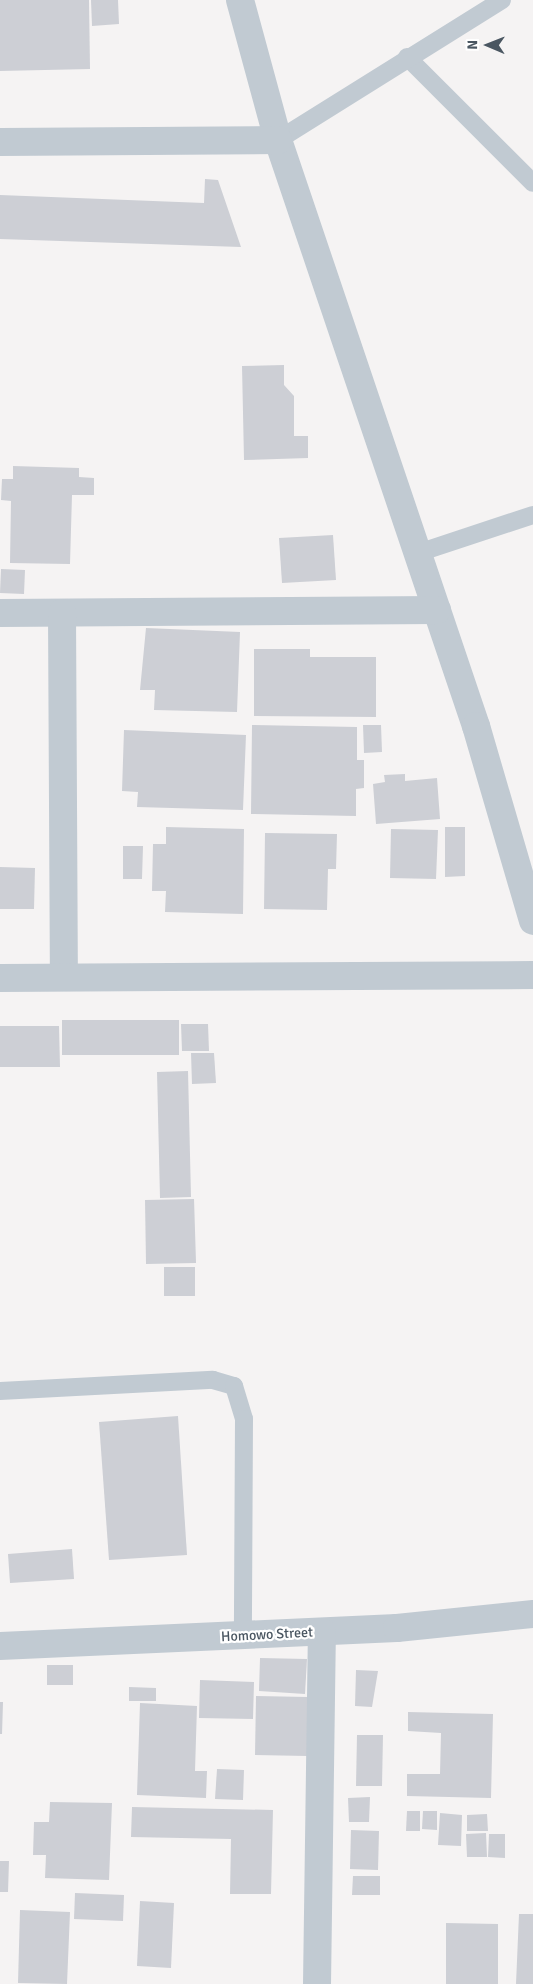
<!DOCTYPE html>
<html>
<head>
<meta charset="utf-8">
<style>
  body { margin:0 }
  #map { position:relative; width:533px; height:1984px; overflow:hidden; background:#f5f3f3; font-family:Signika,sans-serif }
  div>[style] { position:absolute }
  .building>* { inset:0; background:#cdcfd5 }
  .lane>* { height:18px; margin:-9px; padding:0 9px; transform-origin:9px; border-radius:9px; background:#c1cad2 }
  .street>* { height:28px; margin:-14px; padding:0 14px; transform-origin:14px; border-radius:14px; background:#c1cad2 }
  span { translate:-50% -50%; white-space:nowrap; text-align:center; line-height:1.15; -webkit-text-stroke:4.5px #fff; paint-order:stroke }
  .street-label { font-size:14px; color:#4a5661 }
  .north { position:absolute; left:463px; top:20px; width:50px; height:50px; -webkit-text-stroke:4px #fff; paint-order:stroke; rotate:271deg; font-size:14px; font-weight:700; line-height:20px; text-align:center; color:#4a5661 }
  .north::after { content:''; display:block; margin:auto; width:18px; height:22px; background:#4a5661; clip-path:polygon(50% 0,100% 100%,50% 72%,0 100%) }
</style>
</head>
<body>
<div id="map">
  <div class="building">
    <i style="clip-path:polygon(0 0,89px 0,90px 69px,0 71px)"></i>
    <i style="clip-path:polygon(91px 0,118px 0,119px 24px,92px 26px)"></i>
    <i style="clip-path:polygon(205px 179px,218px 180px,241px 247px,0 239px,0 195px,204px 203px)"></i>
    <i style="clip-path:polygon(284px 365px,284px 385px,294px 396px,294px 436px,308px 436px,308px 458px,244px 460px,242px 366px)"></i>
    <i style="clip-path:polygon(13px 466px,79px 468px,79px 477px,94px 478px,94px 495px,72px 495px,70px 564px,10px 563px,11px 501px,1px 500px,2px 479px,13px 479px)"></i>
    <i style="clip-path:polygon(333px 535px,336px 580px,282px 583px,279px 538px)"></i>
    <i style="clip-path:polygon(1px 569px,25px 570px,24px 594px,0 593px)"></i>
    <i style="clip-path:polygon(146px 628px,240px 632px,237px 712px,154px 710px,155px 690px,140px 690px)"></i>
    <i style="clip-path:polygon(254px 649px,310px 649px,310px 657px,376px 657px,376px 717px,254px 716px)"></i>
    <i style="clip-path:polygon(252px 725px,357px 727px,357px 760px,364px 760px,364px 788px,356px 789px,356px 816px,251px 814px)"></i>
    <i style="clip-path:polygon(363px 725px,381px 725px,382px 752px,364px 753px)"></i>
    <i style="clip-path:polygon(124px 730px,246px 735px,243px 810px,137px 807px,138px 792px,122px 791px)"></i>
    <i style="clip-path:polygon(405px 774px,405px 781px,437px 778px,440px 819px,376px 824px,373px 784px,385px 782px,384px 775px)"></i>
    <i style="clip-path:polygon(166px 827px,244px 829px,243px 914px,165px 912px,166px 891px,152px 891px,153px 844px,166px 844px)"></i>
    <i style="clip-path:polygon(445px 827px,465px 827px,465px 876px,445px 877px)"></i>
    <i style="clip-path:polygon(391px 829px,438px 830px,436px 879px,390px 878px)"></i>
    <i style="clip-path:polygon(265px 833px,337px 834px,336px 869px,328px 869px,327px 910px,264px 909px)"></i>
    <i style="clip-path:polygon(123px 846px,143px 846px,142px 879px,123px 879px)"></i>
    <i style="clip-path:polygon(0 867px,35px 868px,34px 909px,0 909px)"></i>
    <i style="clip-path:polygon(62px 1020px,179px 1020px,179px 1055px,62px 1055px)"></i>
    <i style="clip-path:polygon(181px 1024px,208px 1024px,209px 1051px,182px 1051px)"></i>
    <i style="clip-path:polygon(0 1026px,59px 1026px,60px 1067px,0 1067px)"></i>
    <i style="clip-path:polygon(191px 1053px,214px 1053px,216px 1083px,192px 1084px)"></i>
    <i style="clip-path:polygon(188px 1071px,191px 1197px,160px 1198px,157px 1072px)"></i>
    <i style="clip-path:polygon(194px 1199px,196px 1263px,146px 1264px,145px 1200px)"></i>
    <i style="clip-path:polygon(164px 1267px,195px 1267px,195px 1296px,164px 1296px)"></i>
    <i style="clip-path:polygon(178px 1416px,187px 1555px,109px 1560px,99px 1422px)"></i>
    <i style="clip-path:polygon(72px 1549px,74px 1579px,10px 1583px,8px 1554px)"></i>
    <i style="clip-path:polygon(260px 1658px,307px 1659px,305px 1694px,259px 1691px)"></i>
    <i style="clip-path:polygon(47px 1665px,73px 1665px,73px 1685px,47px 1685px)"></i>
    <i style="clip-path:polygon(356px 1670px,378px 1671px,372px 1707px,355px 1706px)"></i>
    <i style="clip-path:polygon(200px 1680px,254px 1682px,253px 1719px,199px 1718px)"></i>
    <i style="clip-path:polygon(129px 1687px,156px 1688px,156px 1701px,129px 1701px)"></i>
    <i style="clip-path:polygon(256px 1696px,308px 1697px,307px 1756px,255px 1755px)"></i>
    <i style="clip-path:polygon(0 1702px,3px 1702px,2px 1734px,0 1734px)"></i>
    <i style="clip-path:polygon(140px 1703px,197px 1706px,195px 1771px,207px 1771px,206px 1798px,137px 1795px)"></i>
    <i style="clip-path:polygon(408px 1712px,493px 1714px,491px 1798px,407px 1796px,407px 1774px,440px 1774px,441px 1733px,408px 1731px)"></i>
    <i style="clip-path:polygon(357px 1735px,383px 1735px,382px 1786px,356px 1786px)"></i>
    <i style="clip-path:polygon(217px 1769px,244px 1770px,243px 1800px,215px 1799px)"></i>
    <i style="clip-path:polygon(370px 1797px,369px 1822px,349px 1822px,348px 1798px)"></i>
    <i style="clip-path:polygon(50px 1802px,112px 1803px,109px 1880px,45px 1878px,46px 1855px,33px 1855px,34px 1822px,49px 1822px)"></i>
    <i style="clip-path:polygon(132px 1807px,273px 1810px,271px 1894px,230px 1894px,231px 1839px,131px 1837px)"></i>
    <i style="clip-path:polygon(407px 1811px,420px 1811px,420px 1831px,406px 1831px)"></i>
    <i style="clip-path:polygon(423px 1811px,437px 1811px,437px 1830px,422px 1829px)"></i>
    <i style="clip-path:polygon(440px 1813px,462px 1815px,461px 1846px,438px 1845px)"></i>
    <i style="clip-path:polygon(487px 1814px,488px 1831px,467px 1831px,467px 1815px)"></i>
    <i style="clip-path:polygon(351px 1830px,379px 1831px,378px 1870px,350px 1869px)"></i>
    <i style="clip-path:polygon(486px 1833px,487px 1857px,467px 1857px,466px 1834px)"></i>
    <i style="clip-path:polygon(489px 1834px,505px 1834px,505px 1858px,488px 1857px)"></i>
    <i style="clip-path:polygon(0 1861px,9px 1861px,8px 1892px,0 1892px)"></i>
    <i style="clip-path:polygon(353px 1876px,380px 1876px,380px 1895px,352px 1895px)"></i>
    <i style="clip-path:polygon(75px 1893px,124px 1895px,123px 1921px,74px 1919px)"></i>
    <i style="clip-path:polygon(140px 1901px,174px 1903px,171px 1968px,137px 1966px)"></i>
    <i style="clip-path:polygon(20px 1910px,70px 1912px,67px 1984px,18px 1983px)"></i>
    <i style="clip-path:polygon(519px 1914px,533px 1914px,533px 1984px,516px 1984px)"></i>
    <i style="clip-path:polygon(446px 1923px,498px 1924px,498px 1984px,446px 1984px)"></i>
  </div>
  <div class="lane">
    <i style="left:407px;top:57px;width:178px;rotate:45deg"></i>
    <i style="left:278px;top:140px;width:264px;rotate:-32deg"></i>
    <i style="left:418px;top:553px;width:121px;rotate:-18.3deg"></i>
    <i style="left:0;top:1391px;width:213px;rotate:-3deg"></i>
    <i style="left:213px;top:1380px;width:22px;rotate:16deg"></i>
    <i style="left:234px;top:1386px;width:34px;rotate:73deg"></i>
    <i style="left:244px;top:1419px;width:217px;rotate:90.3deg"></i>
  </div>
  <div class="street">
    <i style="left:240px;top:0;width:145px;rotate:74.8deg"></i>
    <i style="left:278px;top:140px;width:619px;rotate:71.33deg"></i>
    <i style="left:476px;top:726px;width:203px;rotate:73.7deg"></i>
    <i style="left:0;top:142px;width:278px;rotate:-0.4deg"></i>
    <i style="left:0;top:613px;width:437px;rotate:-0.4deg"></i>
    <i style="left:62px;top:613px;width:364px;rotate:89.7deg"></i>
    <i style="left:0;top:978px;width:533px;rotate:-0.32deg"></i>
    <i style="left:0;top:1646px;width:397px;rotate:-2.6deg"></i>
    <i style="left:397px;top:1628px;width:137px;rotate:-5.9deg"></i>
    <i style="left:317px;top:1984px;width:352px;rotate:-89.2deg"></i>
  </div>
  <div class="street-label">
    <span style="left:267px;top:1635px;rotate:-3deg">Homowo Street</span>
  </div>
  <div class="north">N</div>
</div>
</body>
</html>
